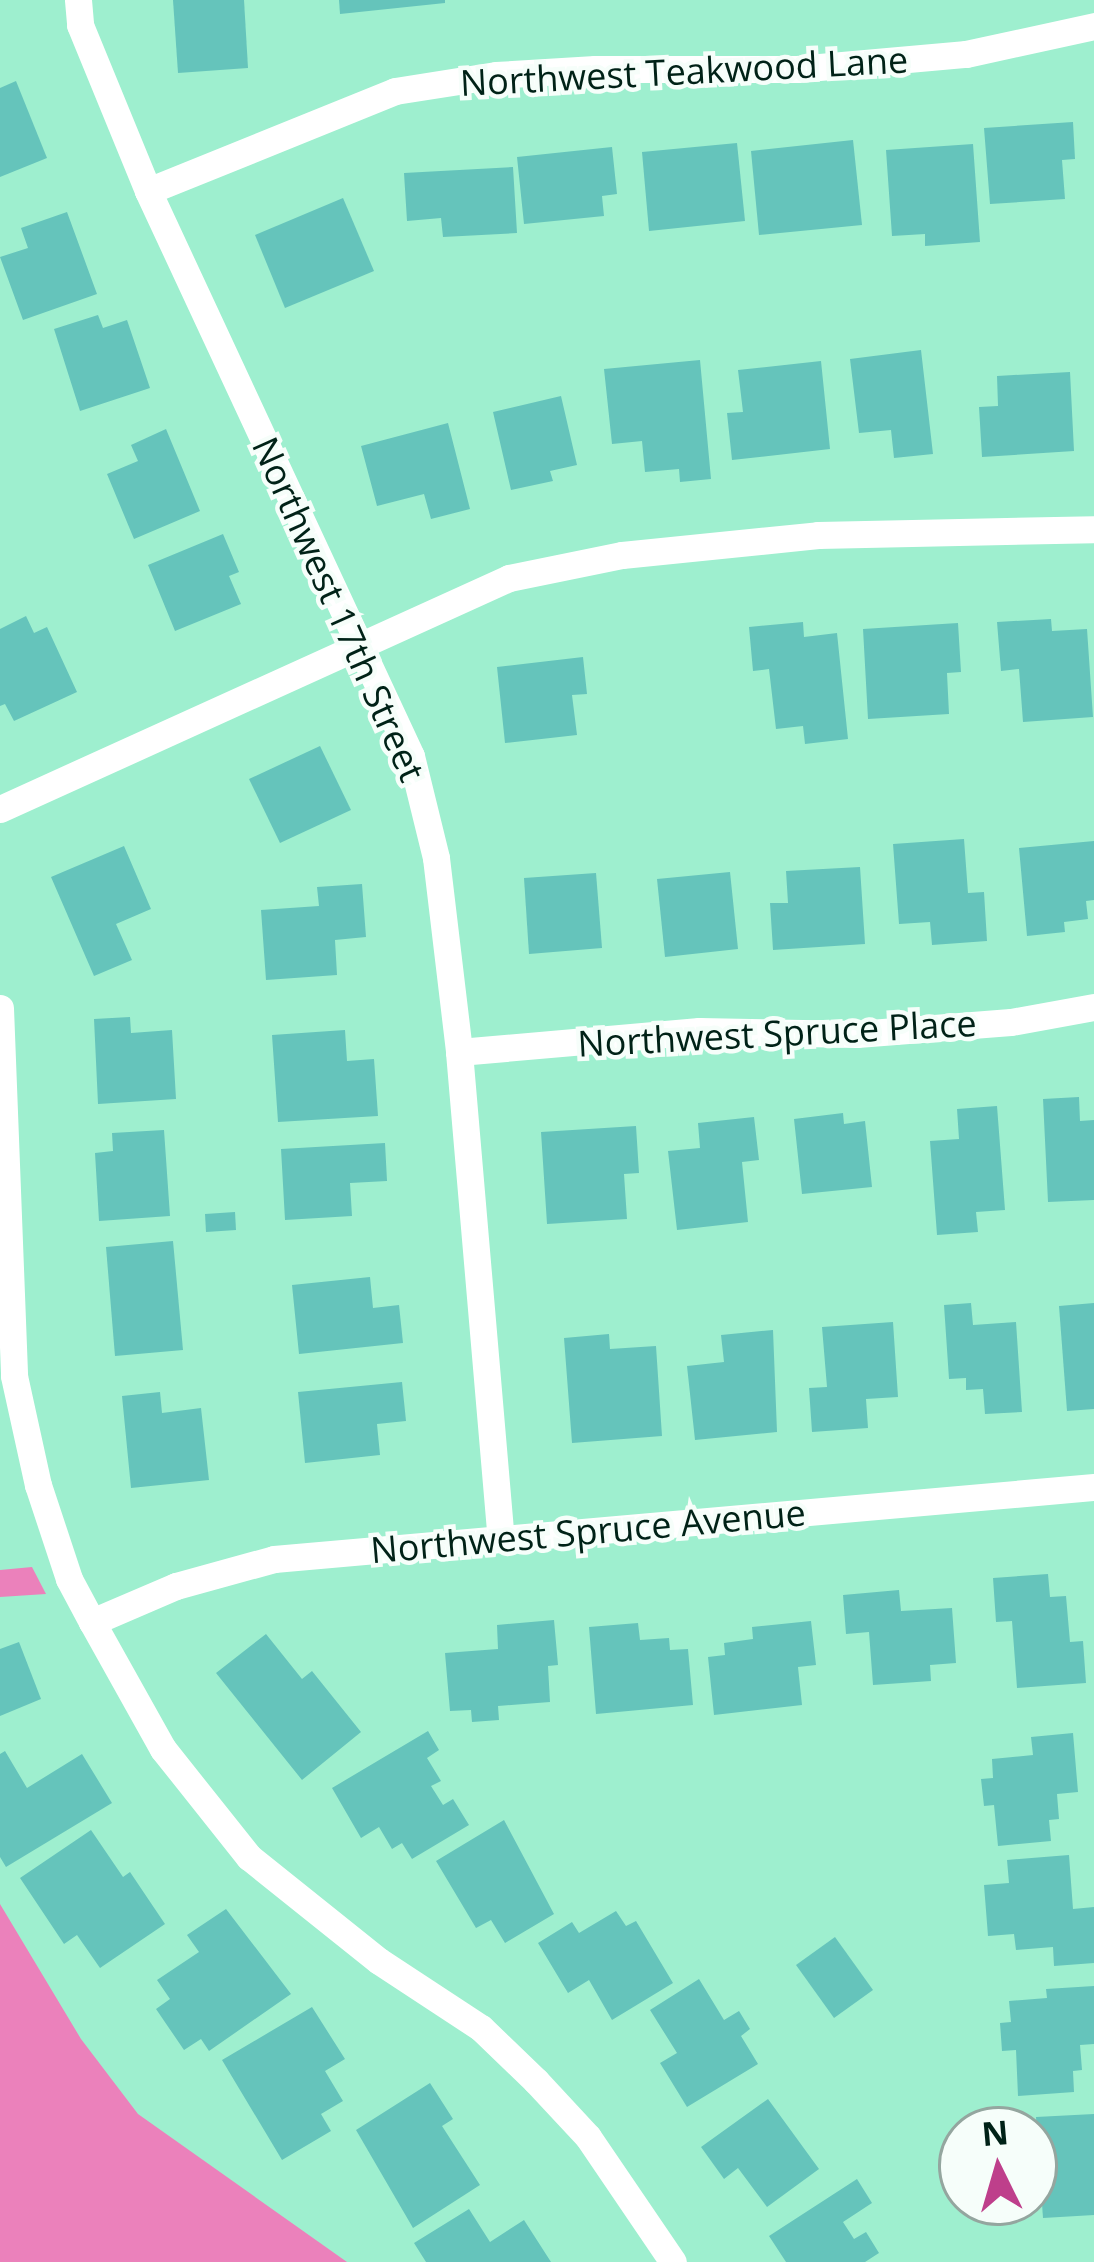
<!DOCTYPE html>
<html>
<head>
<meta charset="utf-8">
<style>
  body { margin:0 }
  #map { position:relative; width:1094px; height:2262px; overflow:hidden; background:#9eefcf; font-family:"Open Sans",sans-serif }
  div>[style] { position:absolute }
  .green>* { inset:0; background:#eb81bb }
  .building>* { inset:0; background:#65c4bb }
  .street>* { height:27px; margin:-13.5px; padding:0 13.5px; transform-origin:13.5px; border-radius:13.5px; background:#fff }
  span { translate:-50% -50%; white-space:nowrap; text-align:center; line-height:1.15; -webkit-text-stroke:9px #f6fefa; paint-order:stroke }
  .street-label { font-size:36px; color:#002217 }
  .north { position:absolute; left:938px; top:2106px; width:120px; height:120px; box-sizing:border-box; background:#f6fefa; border:3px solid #94a69f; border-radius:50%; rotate:355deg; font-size:33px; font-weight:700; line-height:48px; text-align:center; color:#002217 }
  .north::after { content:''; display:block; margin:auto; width:42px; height:54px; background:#be3f8b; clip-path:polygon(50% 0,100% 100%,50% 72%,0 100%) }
</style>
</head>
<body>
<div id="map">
  <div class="green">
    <i style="clip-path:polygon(32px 1567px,46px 1594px,0 1597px,0 1570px)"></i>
    <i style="clip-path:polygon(0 1904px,81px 2039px,138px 2114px,347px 2262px,0 2262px)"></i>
  </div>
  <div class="building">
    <i style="clip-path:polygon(173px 0,244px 0,248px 68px,178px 73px)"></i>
    <i style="clip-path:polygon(339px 0,445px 0,445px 3px,340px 14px)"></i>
    <i style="clip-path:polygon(16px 81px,47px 158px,0 177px,0 88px)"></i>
    <i style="clip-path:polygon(1073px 122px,1075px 159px,1062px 160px,1065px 199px,990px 204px,984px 128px)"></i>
    <i style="clip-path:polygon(853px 140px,862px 225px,759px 235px,751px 151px)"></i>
    <i style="clip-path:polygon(737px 143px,745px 221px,649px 231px,642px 152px)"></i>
    <i style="clip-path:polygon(973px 144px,980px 242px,925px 246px,925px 234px,892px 236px,886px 150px)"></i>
    <i style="clip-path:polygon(612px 147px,617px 194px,602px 196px,604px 216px,524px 224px,517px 157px)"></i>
    <i style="clip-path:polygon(513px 167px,517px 233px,443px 237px,441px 218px,407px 221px,404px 173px)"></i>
    <i style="clip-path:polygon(343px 198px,374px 271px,285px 308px,255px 235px)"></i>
    <i style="clip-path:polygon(67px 212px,97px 294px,23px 320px,0 257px,28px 248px,21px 228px)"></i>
    <i style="clip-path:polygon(98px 315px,103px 328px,127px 320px,150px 388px,80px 411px,54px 329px)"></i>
    <i style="clip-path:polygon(921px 350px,933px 454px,894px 458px,891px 430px,859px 433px,850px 359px)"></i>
    <i style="clip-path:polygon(700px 360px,711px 479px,680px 482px,679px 469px,645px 472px,642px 441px,612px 444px,604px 369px)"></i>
    <i style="clip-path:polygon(821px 361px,830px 449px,732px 460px,727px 413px,743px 412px,738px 370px)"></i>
    <i style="clip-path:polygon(1070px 372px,1074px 451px,982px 457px,979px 407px,998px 406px,997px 376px)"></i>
    <i style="clip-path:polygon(561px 396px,577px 465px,550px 471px,553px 481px,511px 490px,493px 412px)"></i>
    <i style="clip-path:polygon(448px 423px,470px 509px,431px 519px,424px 494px,377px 506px,361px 446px)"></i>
    <i style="clip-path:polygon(166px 429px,200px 511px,134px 539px,107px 474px,138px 461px,131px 445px)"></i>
    <i style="clip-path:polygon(223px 534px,239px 572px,229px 576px,241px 604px,175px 631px,148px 565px)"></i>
    <i style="clip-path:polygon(26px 616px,34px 633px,47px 627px,77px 692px,14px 721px,5px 704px,0 706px,0 629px)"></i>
    <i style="clip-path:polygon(1051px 619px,1052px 631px,1087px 629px,1093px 717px,1023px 722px,1019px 669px,1001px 671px,997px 622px)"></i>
    <i style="clip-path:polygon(803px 622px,804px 637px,837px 633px,848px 739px,805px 744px,803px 726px,776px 729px,769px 669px,753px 671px,749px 627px)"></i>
    <i style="clip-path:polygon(958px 623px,961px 672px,947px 673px,949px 714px,868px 719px,863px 629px)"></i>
    <i style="clip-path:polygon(583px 657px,587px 694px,572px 695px,577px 735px,505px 743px,497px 667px)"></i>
    <i style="clip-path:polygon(320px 746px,351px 810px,280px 843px,249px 779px)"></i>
    <i style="clip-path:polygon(964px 839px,968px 893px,984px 892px,987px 941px,932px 945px,930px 922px,899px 924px,893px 844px)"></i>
    <i style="clip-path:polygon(1094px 841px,1094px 900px,1086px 901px,1088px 919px,1064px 922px,1065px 932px,1027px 936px,1019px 848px)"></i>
    <i style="clip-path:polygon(124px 846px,151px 909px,116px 924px,132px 960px,94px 976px,51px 877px)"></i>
    <i style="clip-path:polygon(860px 867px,865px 944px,773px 950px,770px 903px,788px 903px,786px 871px)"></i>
    <i style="clip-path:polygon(730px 872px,738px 949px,665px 957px,657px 879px)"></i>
    <i style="clip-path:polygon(596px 873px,602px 948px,529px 954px,524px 878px)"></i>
    <i style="clip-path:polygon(362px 884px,366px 937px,335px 940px,337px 975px,266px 980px,261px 910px,319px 906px,317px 887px)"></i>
    <i style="clip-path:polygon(130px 1017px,131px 1033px,172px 1030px,176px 1099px,98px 1104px,94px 1019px)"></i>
    <i style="clip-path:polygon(345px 1030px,347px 1061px,374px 1059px,378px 1116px,278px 1122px,272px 1035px)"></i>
    <i style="clip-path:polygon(1079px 1097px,1080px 1121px,1094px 1120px,1094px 1200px,1048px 1202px,1043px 1099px)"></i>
    <i style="clip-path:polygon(997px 1106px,1005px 1210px,976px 1212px,978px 1232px,937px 1235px,930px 1141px,959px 1139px,957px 1109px)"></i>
    <i style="clip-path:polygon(843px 1113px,844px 1124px,865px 1121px,872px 1187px,802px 1194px,794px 1119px)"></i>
    <i style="clip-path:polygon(754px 1117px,759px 1160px,742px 1162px,748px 1222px,677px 1230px,668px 1151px,700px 1148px,698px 1123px)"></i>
    <i style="clip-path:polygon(636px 1126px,639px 1173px,624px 1174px,627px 1219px,547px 1224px,541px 1132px)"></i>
    <i style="clip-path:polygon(164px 1130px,170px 1216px,99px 1221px,95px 1153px,113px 1151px,112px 1133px)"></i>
    <i style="clip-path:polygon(385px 1143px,387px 1181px,350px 1183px,352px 1216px,285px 1220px,281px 1149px)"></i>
    <i style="clip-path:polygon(235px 1212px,236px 1230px,206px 1232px,205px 1214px)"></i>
    <i style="clip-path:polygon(173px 1241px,183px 1350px,115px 1356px,106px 1247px)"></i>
    <i style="clip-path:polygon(370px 1277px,373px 1308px,399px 1305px,403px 1343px,299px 1354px,292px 1285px)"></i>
    <i style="clip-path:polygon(971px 1303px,973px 1325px,1016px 1322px,1022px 1412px,985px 1414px,983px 1389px,966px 1390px,966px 1378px,949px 1379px,944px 1305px)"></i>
    <i style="clip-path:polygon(1094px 1303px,1094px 1409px,1067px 1411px,1059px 1306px)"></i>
    <i style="clip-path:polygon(893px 1322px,898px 1397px,866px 1399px,868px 1428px,812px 1432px,809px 1388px,827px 1387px,822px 1327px)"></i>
    <i style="clip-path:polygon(773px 1330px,777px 1432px,695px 1440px,687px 1366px,724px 1362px,721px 1335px)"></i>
    <i style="clip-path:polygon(609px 1334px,610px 1349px,656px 1346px,662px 1436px,572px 1443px,564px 1338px)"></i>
    <i style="clip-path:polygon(402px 1382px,406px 1421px,377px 1424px,380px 1455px,305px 1463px,298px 1392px)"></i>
    <i style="clip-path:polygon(160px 1392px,162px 1413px,201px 1408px,209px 1480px,131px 1488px,122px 1396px)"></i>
    <i style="clip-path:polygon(1048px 1574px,1050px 1597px,1066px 1596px,1070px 1642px,1083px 1641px,1086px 1683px,1017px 1688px,1012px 1621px,996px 1622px,993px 1578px)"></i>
    <i style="clip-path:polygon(899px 1590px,901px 1611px,952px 1608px,956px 1663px,930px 1665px,931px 1681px,873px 1685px,869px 1632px,846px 1634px,843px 1595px)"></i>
    <i style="clip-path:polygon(554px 1620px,558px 1665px,548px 1666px,550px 1702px,498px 1706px,499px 1720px,472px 1722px,471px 1710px,450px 1711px,445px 1653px,498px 1649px,497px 1625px)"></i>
    <i style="clip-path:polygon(811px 1621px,816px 1665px,798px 1667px,802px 1705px,714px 1715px,708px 1657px,725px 1655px,724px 1643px,753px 1639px,752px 1627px)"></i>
    <i style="clip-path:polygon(638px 1623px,640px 1640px,669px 1638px,670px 1650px,688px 1649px,693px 1705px,596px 1714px,589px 1627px)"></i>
    <i style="clip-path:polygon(266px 1634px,302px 1679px,312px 1671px,361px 1732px,302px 1780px,216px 1673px)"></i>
    <i style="clip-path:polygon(19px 1642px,41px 1699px,0 1716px,0 1649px)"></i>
    <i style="clip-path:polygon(428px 1731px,439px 1750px,427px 1758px,441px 1781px,431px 1786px,443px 1805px,453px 1799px,469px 1825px,412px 1859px,402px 1843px,392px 1849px,379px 1827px,361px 1838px,332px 1788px)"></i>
    <i style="clip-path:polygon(1073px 1733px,1078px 1792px,1057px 1794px,1059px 1819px,1049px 1820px,1051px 1841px,998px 1846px,994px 1805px,984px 1806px,981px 1779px,993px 1778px,992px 1759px,1033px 1755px,1031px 1737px)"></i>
    <i style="clip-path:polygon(5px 1751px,27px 1788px,82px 1754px,112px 1803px,6px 1867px,0 1857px,0 1754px)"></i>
    <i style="clip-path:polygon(504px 1820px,554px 1914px,505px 1943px,491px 1920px,476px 1928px,436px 1861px)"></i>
    <i style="clip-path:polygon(91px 1830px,123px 1877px,130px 1872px,165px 1924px,100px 1968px,77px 1935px,64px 1944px,20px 1878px)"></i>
    <i style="clip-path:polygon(1069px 1855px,1073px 1909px,1094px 1907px,1094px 1963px,1054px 1966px,1053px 1947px,1016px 1950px,1014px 1934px,988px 1936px,984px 1885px,1009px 1883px,1007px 1860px)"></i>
    <i style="clip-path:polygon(226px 1909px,291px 1994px,209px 2051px,201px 2039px,184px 2050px,156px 2009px,170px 1999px,157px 1980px,199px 1952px,187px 1935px)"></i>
    <i style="clip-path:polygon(616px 1911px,626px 1926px,636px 1921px,673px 1983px,612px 2020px,589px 1980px,568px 1993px,538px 1943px,572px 1922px,579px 1933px)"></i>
    <i style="clip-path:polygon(835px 1937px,873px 1990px,834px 2018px,796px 1965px)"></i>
    <i style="clip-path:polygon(699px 1979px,724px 2020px,739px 2011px,750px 2029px,741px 2036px,758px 2064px,687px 2107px,660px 2063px,677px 2053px,650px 2010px)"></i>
    <i style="clip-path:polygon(1094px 1986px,1094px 2044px,1080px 2045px,1082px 2070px,1073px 2071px,1074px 2092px,1018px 2096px,1016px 2050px,1002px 2051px,1000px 2023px,1011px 2022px,1009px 2001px,1047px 1998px,1046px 1989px)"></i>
    <i style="clip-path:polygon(312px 2007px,345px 2059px,325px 2071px,343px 2101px,321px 2114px,331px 2131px,282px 2160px,222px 2060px)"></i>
    <i style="clip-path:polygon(430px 2083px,453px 2119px,442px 2126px,480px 2185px,413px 2228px,356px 2130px)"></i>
    <i style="clip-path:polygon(768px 2099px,819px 2169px,767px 2207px,738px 2168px,724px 2179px,701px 2147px)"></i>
    <i style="clip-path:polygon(1094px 2114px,1094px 2215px,1043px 2218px,1036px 2117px)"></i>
    <i style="clip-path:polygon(857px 2179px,872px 2203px,843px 2222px,854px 2239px,866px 2232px,879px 2253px,865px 2262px,786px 2262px,769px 2236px)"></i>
    <i style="clip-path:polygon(469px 2209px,490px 2242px,524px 2220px,551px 2262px,426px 2262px,414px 2243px)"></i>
  </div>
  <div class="street">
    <i style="left:78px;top:0;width:25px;rotate:85deg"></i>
    <i style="left:80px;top:25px;width:179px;rotate:67.7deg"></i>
    <i style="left:148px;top:191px;width:623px;rotate:65.04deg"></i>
    <i style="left:411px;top:756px;width:105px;rotate:76.2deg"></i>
    <i style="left:436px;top:858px;width:195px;rotate:83.2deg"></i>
    <i style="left:459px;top:1052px;width:489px;rotate:85.1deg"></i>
    <i style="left:148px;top:191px;width:266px;rotate:-22deg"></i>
    <i style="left:395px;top:91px;width:102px;rotate:-9deg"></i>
    <i style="left:496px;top:75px;width:99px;rotate:-3.5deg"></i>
    <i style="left:595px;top:69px;width:202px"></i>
    <i style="left:797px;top:69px;width:170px;rotate:-5.1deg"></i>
    <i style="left:966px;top:54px;width:131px;rotate:-12.3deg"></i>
    <i style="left:0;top:809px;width:559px;rotate:-24.41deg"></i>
    <i style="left:509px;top:578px;width:115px;rotate:-11.5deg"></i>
    <i style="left:622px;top:555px;width:197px;rotate:-5.8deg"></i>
    <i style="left:818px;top:535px;width:276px;rotate:-1.2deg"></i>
    <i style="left:0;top:1008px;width:368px;rotate:87.8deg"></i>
    <i style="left:14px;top:1376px;width:112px;rotate:77.6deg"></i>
    <i style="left:38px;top:1485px;width:99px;rotate:71.7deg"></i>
    <i style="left:69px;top:1579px;width:49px;rotate:61.9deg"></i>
    <i style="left:92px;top:1622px;width:145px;rotate:60.8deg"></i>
    <i style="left:163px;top:1749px;width:138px;rotate:51.5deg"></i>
    <i style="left:249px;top:1857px;width:166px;rotate:38.7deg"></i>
    <i style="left:379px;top:1961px;width:122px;rotate:33.3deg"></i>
    <i style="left:481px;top:2028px;width:76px;rotate:43.9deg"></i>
    <i style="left:536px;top:2081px;width:76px;rotate:47.1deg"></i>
    <i style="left:588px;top:2137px;width:151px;rotate:55.8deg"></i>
    <i style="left:459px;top:1052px;width:241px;rotate:-5deg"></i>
    <i style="left:699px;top:1031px;width:158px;rotate:1.1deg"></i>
    <i style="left:857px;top:1034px;width:154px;rotate:-4.5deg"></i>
    <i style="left:1011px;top:1022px;width:84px;rotate:-10.2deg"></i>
    <i style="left:92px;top:1622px;width:91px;rotate:-23.2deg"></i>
    <i style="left:176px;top:1586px;width:102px;rotate:-15.4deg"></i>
    <i style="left:274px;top:1559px;width:823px;rotate:-5.02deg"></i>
  </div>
  <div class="street-label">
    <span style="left:684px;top:71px;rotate:-3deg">Northwest Teakwood Lane</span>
    <span style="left:339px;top:609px;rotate:66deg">Northwest 17th Street</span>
    <span style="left:777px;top:1033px;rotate:-3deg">Northwest Spruce Place</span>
    <span style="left:588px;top:1531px;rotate:-5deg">Northwest Spruce Avenue</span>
  </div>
  <div class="north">N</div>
</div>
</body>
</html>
